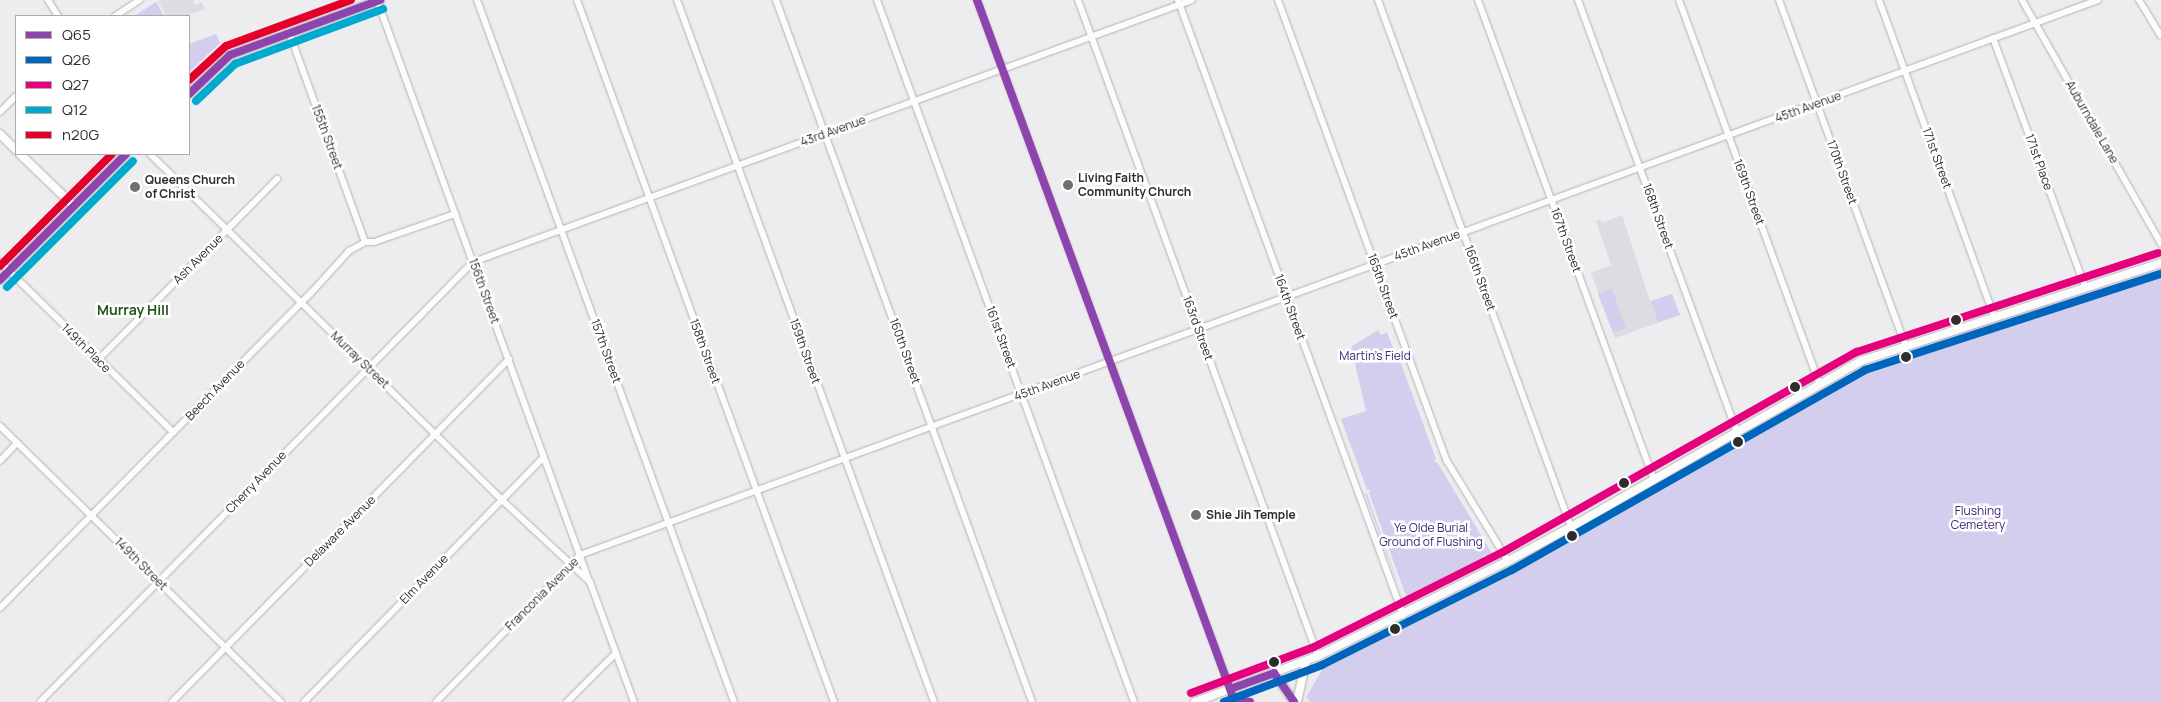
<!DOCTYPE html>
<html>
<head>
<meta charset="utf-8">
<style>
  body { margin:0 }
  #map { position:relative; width:2161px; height:702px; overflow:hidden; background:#edecee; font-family:Manrope,sans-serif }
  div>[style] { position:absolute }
  .built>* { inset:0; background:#dddce2 }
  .green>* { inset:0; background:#d3ceee }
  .roads { filter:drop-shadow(0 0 1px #b3b3b4) drop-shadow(0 0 1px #b3b3b4) }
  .minor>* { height:6px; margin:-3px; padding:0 3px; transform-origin:3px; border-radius:3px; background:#fcfcfc }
  .tertiary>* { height:8px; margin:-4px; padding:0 4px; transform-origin:4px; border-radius:4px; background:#fcfcfc }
  .bus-1>* { height:8px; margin:-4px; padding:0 4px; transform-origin:4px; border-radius:4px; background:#8e44ad }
  .bus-2>* { height:8px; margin:-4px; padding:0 4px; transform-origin:4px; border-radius:4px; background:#0065bd }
  .bus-3>* { height:8px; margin:-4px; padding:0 4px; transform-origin:4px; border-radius:4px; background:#e5007d }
  .bus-4>* { height:8px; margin:-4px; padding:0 4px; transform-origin:4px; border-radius:4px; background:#00a9ce }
  .bus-5>* { height:8px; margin:-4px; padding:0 4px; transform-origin:4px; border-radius:4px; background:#e4002b }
  .dots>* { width:14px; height:14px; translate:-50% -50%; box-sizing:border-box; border:2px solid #fff; border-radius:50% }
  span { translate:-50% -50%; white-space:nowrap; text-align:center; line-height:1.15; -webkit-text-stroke:5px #fff; paint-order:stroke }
  .street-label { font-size:12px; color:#2d2d2e }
  .poi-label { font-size:12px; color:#2d2d2e; font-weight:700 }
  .left { translate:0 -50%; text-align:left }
  .park-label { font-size:12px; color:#3f2579 }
  .neighbourhood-label { font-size:14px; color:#24551f; font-weight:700 }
  .legend { position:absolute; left:15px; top:15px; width:175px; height:140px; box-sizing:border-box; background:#fff; border:1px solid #ababab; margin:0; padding:6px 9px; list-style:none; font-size:15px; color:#2d2d2e }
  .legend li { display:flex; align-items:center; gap:10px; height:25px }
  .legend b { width:25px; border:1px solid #ababab }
</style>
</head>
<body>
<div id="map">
  <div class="built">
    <i style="clip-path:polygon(161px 0,193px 0,195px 5px,202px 2px,205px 9px,185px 16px,167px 16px,158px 2px)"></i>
    <i style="clip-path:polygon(1622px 215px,1650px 301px,1672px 294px,1680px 315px,1615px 338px,1591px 273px,1611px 265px,1596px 221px,1600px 219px,1602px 223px)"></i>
  </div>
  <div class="green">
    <i style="clip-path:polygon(156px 2px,164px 16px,134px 16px)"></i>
    <i style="clip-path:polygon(216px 34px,220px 43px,189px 72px,189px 44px)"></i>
    <i style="clip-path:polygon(2161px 269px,2161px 702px,1310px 702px,1306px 697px,1328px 660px,1509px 568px,1820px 392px,1908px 349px)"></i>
    <i style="clip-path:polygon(1612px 289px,1626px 328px,1613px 333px,1598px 294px)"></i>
    <i style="clip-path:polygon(1672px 294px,1680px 315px,1658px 322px,1651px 301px)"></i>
    <i style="clip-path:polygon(1378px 330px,1381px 335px,1387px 332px,1395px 353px,1397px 353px,1436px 459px,1434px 462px,1437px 462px,1493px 555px,1487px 558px,1485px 555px,1483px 556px,1483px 561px,1414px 595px,1411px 592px,1412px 596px,1407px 599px,1369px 493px,1370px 490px,1367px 490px,1341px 419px,1366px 411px,1351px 347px)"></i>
    <i style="clip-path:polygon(1365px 494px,1367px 494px,1404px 600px)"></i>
  </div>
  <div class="roads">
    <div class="minor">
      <i style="left:48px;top:0;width:19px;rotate:58deg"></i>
      <i style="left:377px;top:0;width:618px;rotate:69.95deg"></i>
      <i style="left:477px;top:0;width:748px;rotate:69.89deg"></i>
      <i style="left:577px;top:0;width:748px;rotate:69.89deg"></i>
      <i style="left:677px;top:0;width:748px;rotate:69.89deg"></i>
      <i style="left:776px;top:0;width:747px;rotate:69.96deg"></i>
      <i style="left:877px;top:0;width:748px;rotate:69.89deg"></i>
      <i style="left:977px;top:0;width:748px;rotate:69.82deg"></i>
      <i style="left:1078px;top:0;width:699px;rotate:69.9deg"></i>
      <i style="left:1178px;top:0;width:655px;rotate:69.9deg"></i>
      <i style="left:1278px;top:0;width:491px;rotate:69.9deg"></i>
      <i style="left:1447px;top:461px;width:117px;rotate:58.6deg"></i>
      <i style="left:1378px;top:0;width:561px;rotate:69.89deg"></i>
      <i style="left:1478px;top:0;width:511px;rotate:69.86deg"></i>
      <i style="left:1578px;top:0;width:460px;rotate:69.8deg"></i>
      <i style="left:1679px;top:0;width:408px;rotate:69.9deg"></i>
      <i style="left:1779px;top:0;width:367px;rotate:69.9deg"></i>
      <i style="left:1879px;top:0;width:336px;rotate:70deg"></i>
      <i style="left:2022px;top:0;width:281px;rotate:60.3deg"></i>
      <i style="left:2139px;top:0;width:42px;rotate:58.6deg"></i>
      <i style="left:115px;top:16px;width:30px;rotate:-33deg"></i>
      <i style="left:289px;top:32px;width:223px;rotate:70.1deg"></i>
      <i style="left:1993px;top:38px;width:265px;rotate:69.7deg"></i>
      <i style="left:0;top:112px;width:23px;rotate:-45deg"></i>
      <i style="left:150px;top:154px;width:494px;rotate:44.5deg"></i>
      <i style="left:502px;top:500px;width:120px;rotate:43deg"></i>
      <i style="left:590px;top:582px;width:128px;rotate:69.9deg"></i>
      <i style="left:0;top:262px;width:243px;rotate:44.5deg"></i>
      <i style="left:98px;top:360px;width:255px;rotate:-45.3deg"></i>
      <i style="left:0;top:426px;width:394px;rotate:44.5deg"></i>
      <i style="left:0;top:461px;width:25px;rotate:-47deg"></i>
      <i style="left:0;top:608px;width:443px;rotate:-45.4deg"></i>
      <i style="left:311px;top:293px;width:57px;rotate:-47.9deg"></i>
      <i style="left:349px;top:251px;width:18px;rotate:-29deg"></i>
      <i style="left:365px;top:242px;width:9px"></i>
      <i style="left:374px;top:242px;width:86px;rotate:-19.1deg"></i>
      <i style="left:1234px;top:700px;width:16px;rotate:7deg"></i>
      <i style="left:40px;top:702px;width:617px;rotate:-45.46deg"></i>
      <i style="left:473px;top:262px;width:765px;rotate:-20.02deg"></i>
      <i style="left:172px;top:702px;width:481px;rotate:-45.5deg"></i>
      <i style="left:304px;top:702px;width:343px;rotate:-45.6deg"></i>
      <i style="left:436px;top:702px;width:206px;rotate:-45.6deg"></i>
      <i style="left:580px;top:555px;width:1616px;rotate:-20.08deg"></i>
      <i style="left:567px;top:702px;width:69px;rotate:-45deg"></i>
    </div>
    <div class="tertiary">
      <i style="left:189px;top:94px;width:57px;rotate:-43.6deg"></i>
      <i style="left:230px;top:55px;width:160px;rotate:-20.1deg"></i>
      <i style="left:0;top:134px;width:23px;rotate:45deg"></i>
      <i style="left:20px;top:154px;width:74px;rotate:43.9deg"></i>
      <i style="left:0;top:280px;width:178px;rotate:-45deg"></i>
      <i style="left:1274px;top:673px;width:35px;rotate:55deg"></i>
      <i style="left:1195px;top:702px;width:131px;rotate:-20.5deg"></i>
      <i style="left:1318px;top:656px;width:212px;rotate:-26.6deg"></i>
      <i style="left:1508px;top:561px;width:72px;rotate:-28.4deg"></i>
      <i style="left:1571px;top:527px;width:334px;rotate:-29.8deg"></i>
      <i style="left:1861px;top:361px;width:316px;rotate:-18.1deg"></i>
      <i style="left:1297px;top:702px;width:42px;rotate:-77.6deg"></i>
    </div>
  </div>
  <div class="bus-1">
    <i style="left:977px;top:0;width:746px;rotate:69.84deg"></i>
    <i style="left:1234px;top:700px;width:16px;rotate:7deg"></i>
    <i style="left:189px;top:94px;width:57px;rotate:-43.6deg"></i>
    <i style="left:230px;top:55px;width:160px;rotate:-20.1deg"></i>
    <i style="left:0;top:280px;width:178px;rotate:-45deg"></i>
    <i style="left:1230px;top:689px;width:47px;rotate:-20deg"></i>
    <i style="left:1274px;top:673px;width:35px;rotate:55deg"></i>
  </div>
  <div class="bus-2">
    <i style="left:1224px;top:702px;width:105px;rotate:-20.7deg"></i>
    <i style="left:1322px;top:665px;width:212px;rotate:-26.6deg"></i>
    <i style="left:1512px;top:570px;width:406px;rotate:-29.5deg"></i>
    <i style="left:1865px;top:370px;width:311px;rotate:-18deg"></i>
  </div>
  <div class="bus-3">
    <i style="left:1191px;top:693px;width:131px;rotate:-20.5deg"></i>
    <i style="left:1314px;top:647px;width:212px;rotate:-26.7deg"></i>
    <i style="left:1503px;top:552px;width:407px;rotate:-29.5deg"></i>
    <i style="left:1857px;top:352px;width:317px;rotate:-18.2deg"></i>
  </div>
  <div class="bus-4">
    <i style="left:196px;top:101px;width:54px;rotate:-43.5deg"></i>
    <i style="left:235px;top:64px;width:158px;rotate:-20.4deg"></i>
    <i style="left:7px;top:287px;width:178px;rotate:-45deg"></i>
  </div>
  <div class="bus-5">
    <i style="left:189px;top:80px;width:50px;rotate:-42.6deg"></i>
    <i style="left:226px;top:46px;width:133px;rotate:-20.2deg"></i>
    <i style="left:0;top:266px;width:158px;rotate:-45deg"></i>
  </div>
  <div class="dots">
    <i style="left:1068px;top:185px;background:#707071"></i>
    <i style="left:135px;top:187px;background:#707071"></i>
    <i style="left:1956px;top:320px;background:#2d2d2e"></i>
    <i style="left:1906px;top:357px;background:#2d2d2e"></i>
    <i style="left:1795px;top:387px;background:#2d2d2e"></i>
    <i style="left:1738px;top:442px;background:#2d2d2e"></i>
    <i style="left:1624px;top:483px;background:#2d2d2e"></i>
    <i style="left:1196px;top:515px;background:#707071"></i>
    <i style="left:1572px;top:536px;background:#2d2d2e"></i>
    <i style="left:1395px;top:629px;background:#2d2d2e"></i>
    <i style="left:1274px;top:662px;background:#2d2d2e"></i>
  </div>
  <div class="street-label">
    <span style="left:1808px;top:107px;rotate:-20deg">45th Avenue</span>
    <span style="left:2092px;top:122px;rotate:60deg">Auburndale Lane</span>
    <span style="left:833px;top:131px;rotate:-20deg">43rd Avenue</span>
    <span style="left:327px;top:137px;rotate:70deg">155th Street</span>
    <span style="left:1937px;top:158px;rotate:70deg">171st Street</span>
    <span style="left:2039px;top:162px;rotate:70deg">171st Place</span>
    <span style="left:1842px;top:172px;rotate:70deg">170th Street</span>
    <span style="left:1749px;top:192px;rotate:70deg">169th Street</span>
    <span style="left:1658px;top:216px;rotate:70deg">168th Street</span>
    <span style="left:1566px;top:240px;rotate:70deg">167th Street</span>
    <span style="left:1427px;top:245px;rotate:-20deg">45th Avenue</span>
    <span style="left:198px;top:259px;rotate:-45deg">Ash Avenue</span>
    <span style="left:1480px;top:278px;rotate:70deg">166th Street</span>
    <span style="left:1383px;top:286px;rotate:70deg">165th Street</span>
    <span style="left:484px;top:291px;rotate:70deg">156th Street</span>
    <span style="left:1290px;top:307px;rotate:70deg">164th Street</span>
    <span style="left:1198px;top:328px;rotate:70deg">163rd Street</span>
    <span style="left:1001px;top:337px;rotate:70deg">161st Street</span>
    <span style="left:86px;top:348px;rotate:45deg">149th Place</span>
    <span style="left:606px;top:351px;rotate:70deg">157th Street</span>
    <span style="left:705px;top:351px;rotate:70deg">158th Street</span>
    <span style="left:805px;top:351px;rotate:70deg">159th Street</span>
    <span style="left:905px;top:351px;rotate:70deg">160th Street</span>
    <span style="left:360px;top:360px;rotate:44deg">Murray Street</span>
    <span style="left:1047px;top:385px;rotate:-20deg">45th Avenue</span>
    <span style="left:215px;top:390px;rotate:-46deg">Beech Avenue</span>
    <span style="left:256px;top:482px;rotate:-46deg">Cherry Avenue</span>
    <span style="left:340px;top:531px;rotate:-45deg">Delaware Avenue</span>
    <span style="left:141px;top:564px;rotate:45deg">149th Street</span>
    <span style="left:424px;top:579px;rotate:-46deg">Elm Avenue</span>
    <span style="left:542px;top:594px;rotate:-45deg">Franconia Avenue</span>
  </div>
  <div class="poi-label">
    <span class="left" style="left:1078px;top:185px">Living Faith<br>Community Church</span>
    <span class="left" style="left:145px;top:187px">Queens Church<br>of Christ</span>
    <span class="left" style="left:1206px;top:515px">Shie Jih Temple</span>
  </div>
  <div class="park-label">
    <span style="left:1375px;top:356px">Martin's Field</span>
    <span style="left:1978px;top:518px">Flushing<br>Cemetery</span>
    <span style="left:1431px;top:535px">Ye Olde Burial<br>Ground of Flushing</span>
  </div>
  <div class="neighbourhood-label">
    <span style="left:133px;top:310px">Murray Hill</span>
  </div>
  <ul class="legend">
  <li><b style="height:6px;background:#8e44ad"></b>Q65</li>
  <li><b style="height:6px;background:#0065bd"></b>Q26</li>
  <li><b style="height:6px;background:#e5007d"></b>Q27</li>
  <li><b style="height:6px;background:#00a9ce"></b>Q12</li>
  <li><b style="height:6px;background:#e4002b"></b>n20G</li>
  </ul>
</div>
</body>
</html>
